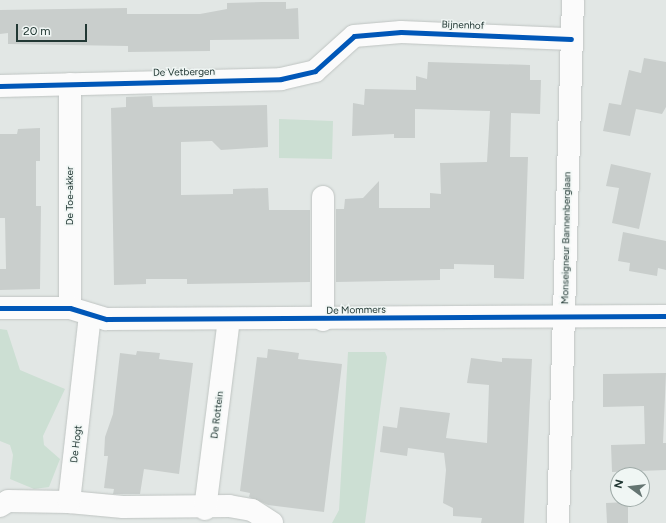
<!DOCTYPE html>
<html>
<head>
<meta charset="utf-8">
<style>
  body { margin:0 }
  #map { position:relative; width:666px; height:523px; overflow:hidden; background:#e2e7e5; font-family:Figtree,sans-serif }
  div>[style] { position:absolute }
  .green>* { inset:0; background:#ccdfd3 }
  .building>* { inset:0; background:#c9cecc }
  .roads { filter:drop-shadow(0 0 1px #bfc4c2) drop-shadow(0 0 1px #bfc4c2) }
  .minor>* { height:22px; margin:-11px; padding:0 11px; transform-origin:11px; border-radius:11px; background:#fbfbfb }
  .cycleway>* { height:5px; margin:-2.5px; padding:0 2.5px; transform-origin:2.5px; border-radius:2.5px; background:#0057b8 }
  span { translate:-50% -50%; white-space:nowrap; text-align:center; line-height:1.15; -webkit-text-stroke:3px #f0f6f4; paint-order:stroke }
  .street-label { font-size:10px; color:#223834 }
  .north { position:absolute; left:610px; top:467px; width:40px; height:40px; box-sizing:border-box; background:#f0f6f4; border:1px solid #9eaaa7; border-radius:50%; rotate:285deg; font-size:11px; font-weight:700; line-height:16px; text-align:center; color:#223834 }
  .north::after { content:''; display:block; margin:auto; width:14px; height:18px; background:#657572; clip-path:polygon(50% 0,100% 100%,50% 72%,0 100%) }
  .scale { position:absolute; left:16px; top:24px; width:71px; height:18px; box-sizing:border-box; border:2px solid #223834; border-top:0; padding-left:5px; font-size:12px; line-height:14px; white-space:nowrap; color:#223834; -webkit-text-stroke:3px #f0f6f4; paint-order:stroke }
</style>
</head>
<body>
<div id="map">
  <div class="green">
    <i style="clip-path:polygon(279px 119px,333px 121px,332px 159px,279px 158px)"></i>
    <i style="clip-path:polygon(0 329px,7px 330px,20px 370px,65px 389px,43px 436px,44px 445px,60px 459px,49px 487px,34px 489px,10px 479px,13px 455px,10px 445px,0 441px)"></i>
    <i style="clip-path:polygon(348px 352px,385px 352px,387px 357px,365px 523px,332px 523px,339px 510px)"></i>
  </div>
  <div class="building">
    <i style="clip-path:polygon(262px 2px,286px 2px,286px 9px,298px 8px,299px 39px,210px 40px,210px 51px,128px 52px,128px 46px,8px 44px,8px 33px,0 34px,0 10px,127px 8px,127px 14px,200px 14px,227px 9px,227px 3px)"></i>
    <i style="clip-path:polygon(644px 58px,666px 62px,666px 107px,662px 114px,636px 109px,630px 136px,603px 131px,609px 103px,621px 105px,629px 70px,641px 73px)"></i>
    <i style="clip-path:polygon(428px 62px,530px 65px,530px 80px,541px 80px,540px 114px,511px 113px,510px 157px,528px 157px,524px 279px,494px 278px,494px 265px,454px 264px,454px 269px,440px 269px,440px 280px,336px 282px,336px 209px,344px 209px,345px 199px,363px 198px,379px 181px,379px 208px,430px 208px,430px 193px,441px 194px,440px 163px,487px 162px,490px 111px,415px 109px,415px 138px,394px 138px,394px 134px,352px 136px,353px 103px,364px 105px,365px 89px,416px 90px,416px 76px,427px 79px)"></i>
    <i style="clip-path:polygon(152px 96px,153px 107px,267px 105px,268px 147px,221px 150px,212px 141px,181px 142px,181px 195px,233px 194px,233px 189px,268px 188px,269px 210px,310px 210px,310px 282px,187px 284px,187px 279px,146px 279px,146px 284px,114px 285px,111px 108px,126px 107px,126px 97px)"></i>
    <i style="clip-path:polygon(40px 128px,40px 161px,36px 161px,36px 206px,41px 206px,40px 289px,0 290px,0 269px,6px 269px,5px 218px,0 218px,0 134px,17px 134px,18px 129px)"></i>
    <i style="clip-path:polygon(611px 164px,651px 173px,639px 229px,612px 223px,619px 188px,606px 186px)"></i>
    <i style="clip-path:polygon(623px 232px,666px 241px,666px 270px,658px 268px,657px 276px,629px 271px,630px 263px,618px 261px)"></i>
    <i style="clip-path:polygon(268px 349px,299px 353px,298px 359px,342px 364px,324px 512px,268px 505px,249px 497px,250px 493px,240px 491px,257px 357px,267px 358px)"></i>
    <i style="clip-path:polygon(137px 351px,160px 353px,159px 359px,193px 363px,179px 474px,144px 469px,140px 494px,113px 494px,114px 489px,104px 488px,108px 456px,104px 456px,105px 437px,113px 414px,120px 353px,136px 355px)"></i>
    <i style="clip-path:polygon(471px 358px,502px 362px,502px 358px,532px 359px,524px 523px,481px 523px,482px 518px,453px 516px,453px 508px,443px 503px,446px 470px,444px 453px,408px 448px,407px 456px,380px 452px,383px 426px,397px 428px,400px 407px,450px 413px,446px 438px,487px 443px,489px 385px,467px 383px)"></i>
    <i style="clip-path:polygon(666px 373px,663px 443px,666px 443px,666px 470px,612px 472px,611px 445px,645px 444px,644px 406px,603px 407px,603px 374px)"></i>
    <i style="clip-path:polygon(628px 502px,628px 523px,607px 523px,606px 503px)"></i>
  </div>
  <div class="roads">
    <div class="minor">
      <i style="left:70px;top:84px;width:224px;rotate:90deg"></i>
      <i style="left:0;top:86px;width:281px;rotate:-1.4deg"></i>
      <i style="left:281px;top:79px;width:35px;rotate:-13deg"></i>
      <i style="left:315px;top:71px;width:52px;rotate:-41.9deg"></i>
      <i style="left:354px;top:36px;width:47px;rotate:-4.9deg"></i>
      <i style="left:401px;top:32px;width:170px;rotate:2.4deg"></i>
      <i style="left:323px;top:197px;width:123px;rotate:90deg"></i>
      <i style="left:0;top:308px;width:70px"></i>
      <i style="left:70px;top:308px;width:38px;rotate:17deg"></i>
      <i style="left:106px;top:319px;width:560px;rotate:-0.31deg"></i>
      <i style="left:69px;top:502px;width:54px;rotate:5.3deg"></i>
      <i style="left:123px;top:507px;width:106px;rotate:-0.5deg"></i>
      <i style="left:229px;top:506px;width:23px;rotate:10deg"></i>
      <i style="left:252px;top:510px;width:24px;rotate:33deg"></i>
      <i style="left:0;top:506px;width:9px;rotate:-32deg"></i>
      <i style="left:8px;top:501px;width:61px;rotate:0.9deg"></i>
      <i style="left:69px;top:502px;width:188px;rotate:-83.6deg"></i>
      <i style="left:205px;top:509px;width:191px;rotate:-82.8deg"></i>
      <i style="left:558px;top:523px;width:523px;rotate:-88.36deg"></i>
    </div>
  </div>
  <div class="cycleway">
    <i style="left:0;top:86px;width:281px;rotate:-1.4deg"></i>
    <i style="left:281px;top:79px;width:35px;rotate:-13deg"></i>
    <i style="left:315px;top:71px;width:52px;rotate:-41.9deg"></i>
    <i style="left:354px;top:36px;width:47px;rotate:-4.9deg"></i>
    <i style="left:401px;top:32px;width:170px;rotate:2.4deg"></i>
    <i style="left:0;top:308px;width:70px"></i>
    <i style="left:70px;top:308px;width:38px;rotate:17deg"></i>
    <i style="left:106px;top:319px;width:560px;rotate:-0.31deg"></i>
  </div>
  <div class="street-label">
    <span style="left:463px;top:25px;rotate:2deg">Bijnenhof</span>
    <span style="left:184px;top:72px;rotate:-1deg">De Vetbergen</span>
    <span style="left:70px;top:196px;rotate:-90deg">De Toe-akker</span>
    <span style="left:566px;top:238px;rotate:-89deg">Monseigneur Bannenberglaan</span>
    <span style="left:356px;top:310px;rotate:-1deg">De Mommers</span>
    <span style="left:217px;top:415px;rotate:-83deg">De Rottein</span>
    <span style="left:76px;top:444px;rotate:-83deg">De Hogt</span>
  </div>
  <div class="north">N</div>
  <div class="scale">20 m</div>
</div>
</body>
</html>
